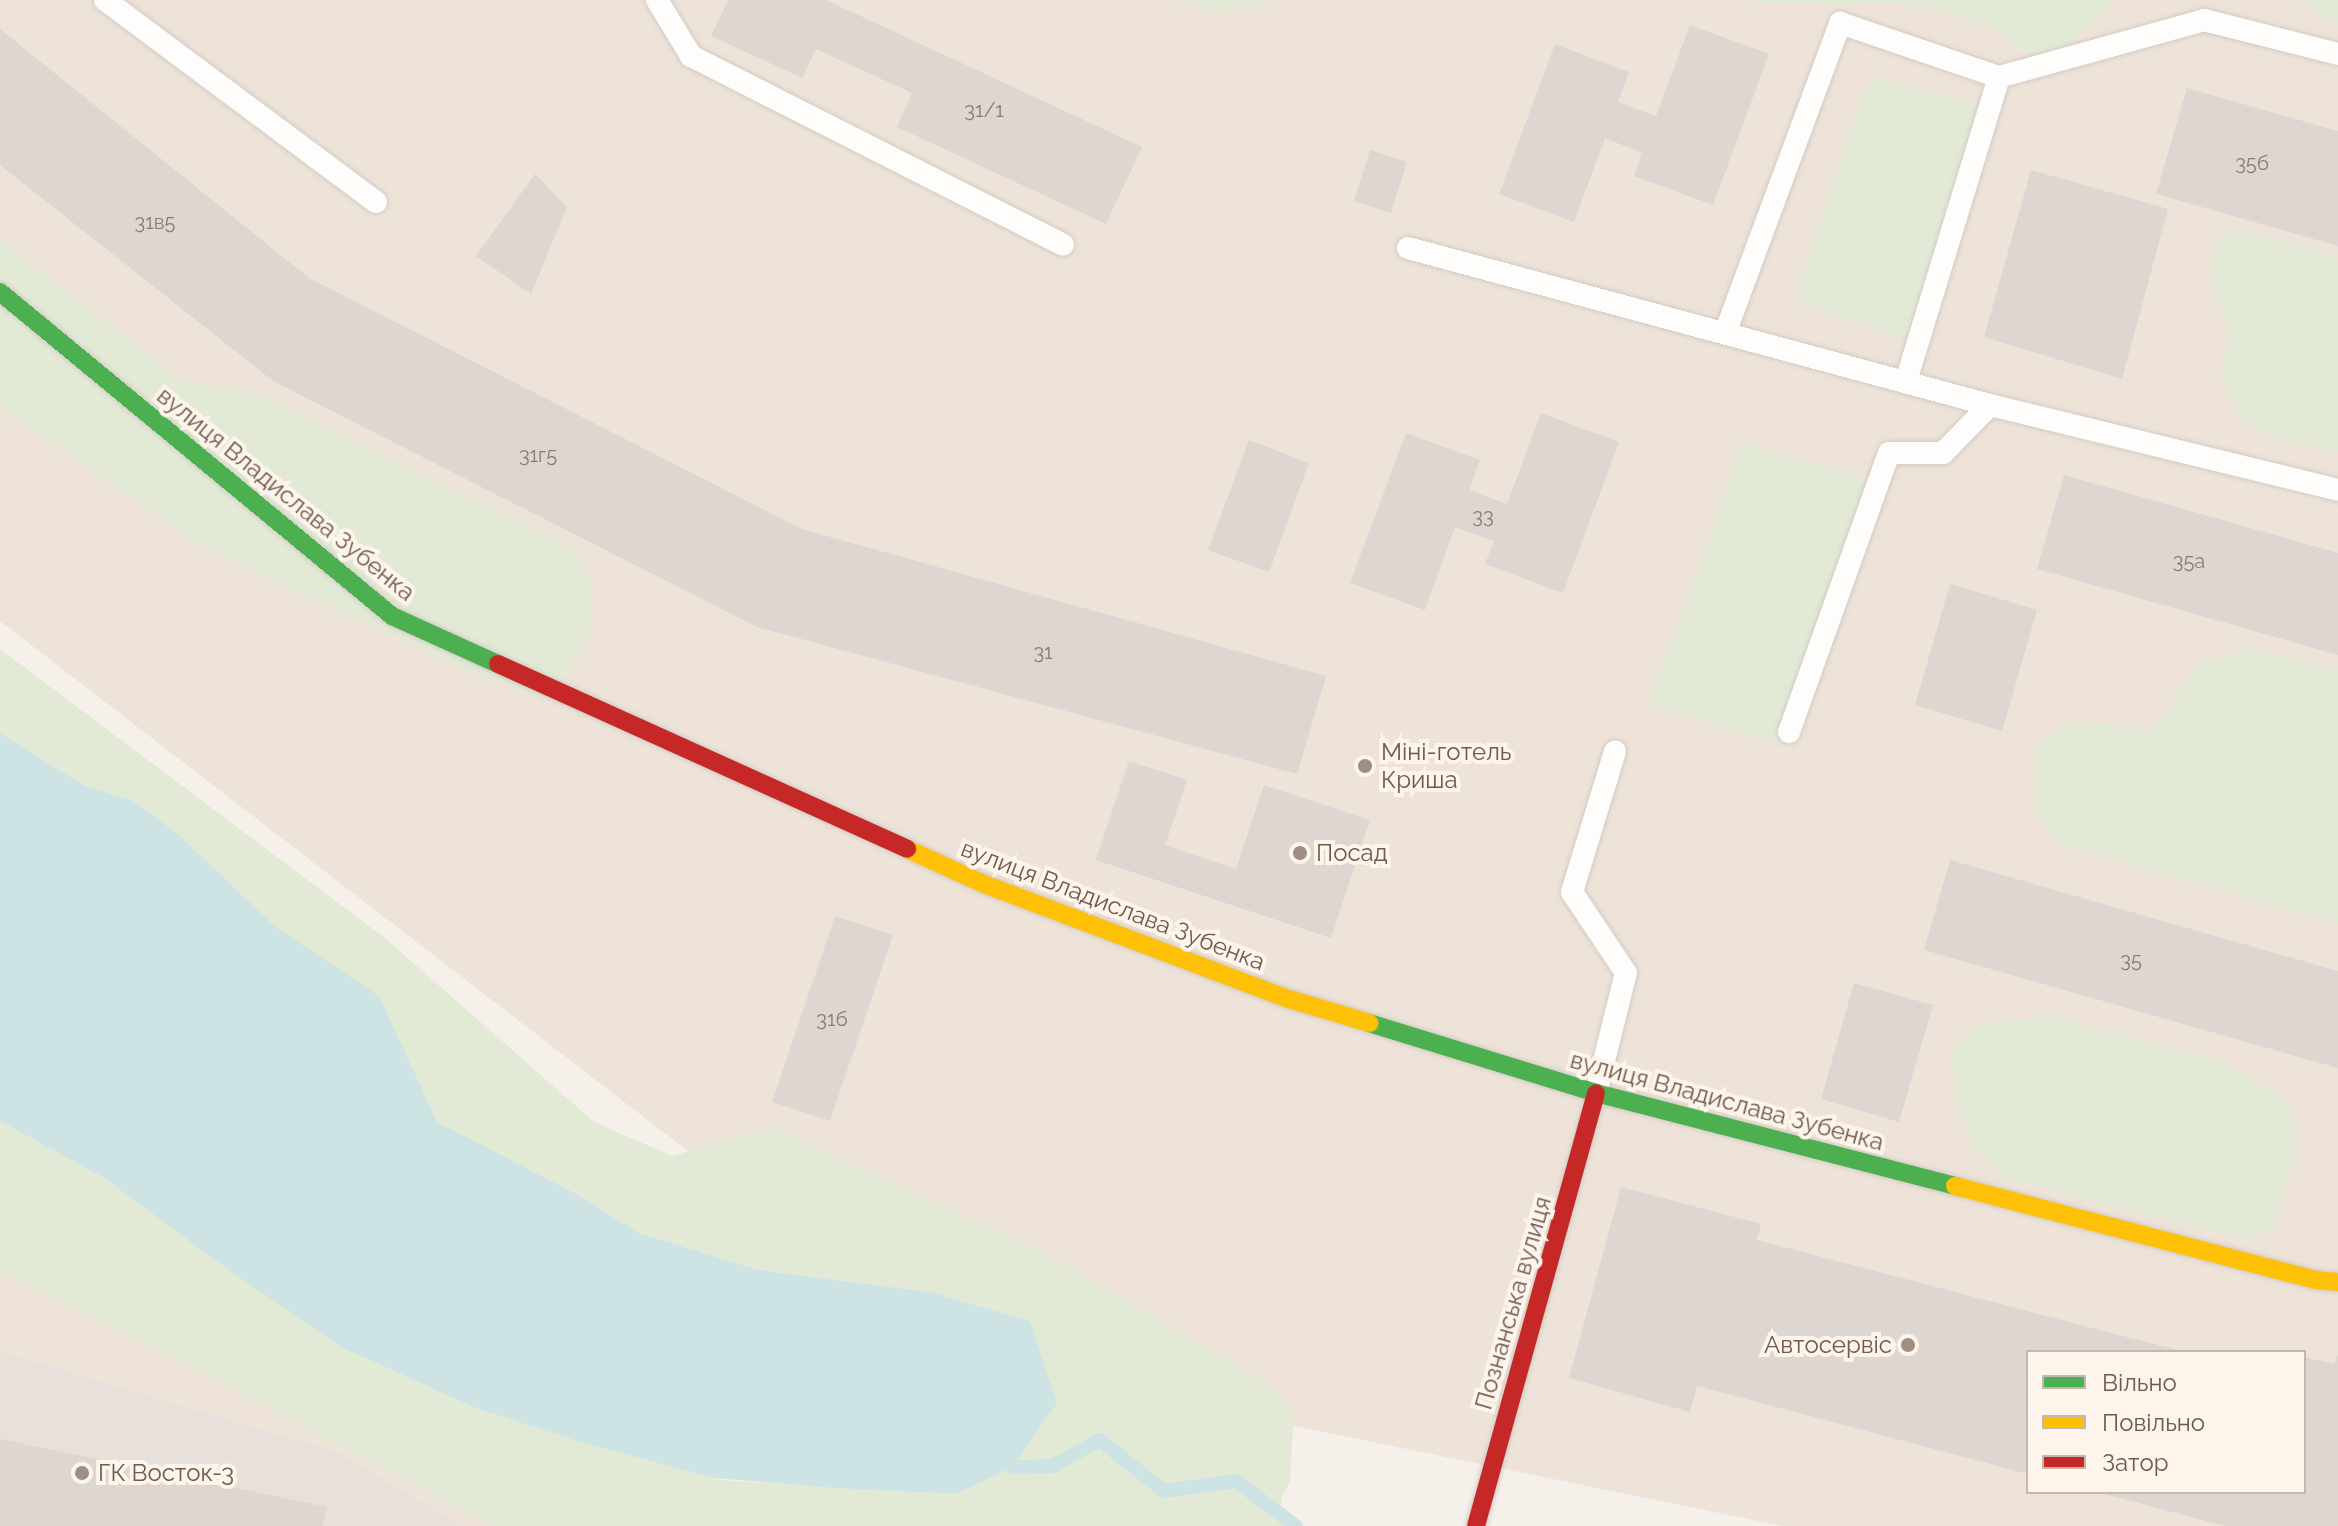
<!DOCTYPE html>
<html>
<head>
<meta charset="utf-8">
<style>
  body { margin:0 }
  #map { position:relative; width:2338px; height:1526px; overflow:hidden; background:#f5f0ea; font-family:Raleway,sans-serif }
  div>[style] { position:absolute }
  .residential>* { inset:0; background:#eee3d8 }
  .industrial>* { inset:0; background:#e7e0db }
  .green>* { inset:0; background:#e2ead6 }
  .water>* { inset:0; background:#cde3e4 }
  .stream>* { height:14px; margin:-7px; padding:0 7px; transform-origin:7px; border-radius:7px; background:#cde3e4 }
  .building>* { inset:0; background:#ded6d0 }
  .roads { filter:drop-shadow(0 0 2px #d2ccc5) drop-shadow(0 0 2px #d2ccc5) }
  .lane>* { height:22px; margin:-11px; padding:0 11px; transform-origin:11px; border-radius:11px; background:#fefdfc }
  .fast>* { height:18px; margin:-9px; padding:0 9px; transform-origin:9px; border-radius:9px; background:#4caf50 }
  .slow>* { height:18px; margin:-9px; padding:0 9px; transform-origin:9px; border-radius:9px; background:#ffc107 }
  .jam>* { height:18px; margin:-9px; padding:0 9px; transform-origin:9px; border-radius:9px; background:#c62828 }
  .dots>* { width:22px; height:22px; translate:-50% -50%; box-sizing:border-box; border:4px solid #fdf5eb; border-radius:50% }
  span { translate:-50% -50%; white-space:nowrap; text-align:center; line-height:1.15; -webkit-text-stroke:8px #fdf5eb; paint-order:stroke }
  .number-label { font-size:20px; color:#8e7b70 }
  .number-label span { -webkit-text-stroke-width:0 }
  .street-label { font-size:24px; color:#70594d }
  .poi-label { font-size:24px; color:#70594d }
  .left { translate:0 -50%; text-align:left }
  .right { translate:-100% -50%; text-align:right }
  .legend { position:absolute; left:2026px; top:1350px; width:280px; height:144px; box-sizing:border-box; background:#fdf5eb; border:2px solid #c5b7ac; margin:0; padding:10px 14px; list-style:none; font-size:24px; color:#70594d }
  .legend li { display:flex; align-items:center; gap:16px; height:40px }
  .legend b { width:40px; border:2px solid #c5b7ac }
</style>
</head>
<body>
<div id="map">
  <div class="residential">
    <i style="clip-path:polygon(evenodd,0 0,2338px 0,2338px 1526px,1783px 1526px,1192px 1405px,706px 1165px,0 621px,0 0,2028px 1352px,2304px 1352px,2304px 1492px,2028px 1492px,2028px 1352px)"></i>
    <i style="clip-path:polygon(0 1271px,203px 1373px,494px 1526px,0 1526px)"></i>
  </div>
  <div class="industrial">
    <i style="clip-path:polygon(0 1352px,339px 1453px,461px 1526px,0 1526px)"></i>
  </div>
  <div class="green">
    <i style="clip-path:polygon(1178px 0,1268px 0,1254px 6px,1216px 12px)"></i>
    <i style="clip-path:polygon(1753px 0,2111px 0,2109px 6px,2063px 49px,2027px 52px,1987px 24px,1907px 4px,1763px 3px)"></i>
    <i style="clip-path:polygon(2295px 0,2338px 0,2338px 24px,2296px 0)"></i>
    <i style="clip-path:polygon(1879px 77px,1970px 104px,1978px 120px,1916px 331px,1907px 339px,1801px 303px,1798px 290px,1862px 95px)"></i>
    <i style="clip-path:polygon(2246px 232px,2338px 257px,2338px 452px,2274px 437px,2242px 423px,2221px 375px,2231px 337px,2209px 264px,2223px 234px)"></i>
    <i style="clip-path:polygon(0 240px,183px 382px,255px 392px,576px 550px,591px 584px,592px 628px,572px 666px,545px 701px,450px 663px,209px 550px,0 408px)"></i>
    <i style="clip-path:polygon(1743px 442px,1878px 484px,1784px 744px,1649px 706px)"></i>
    <i style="clip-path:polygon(0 649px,385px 938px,594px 1122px,672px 1156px,773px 1128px,1042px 1252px,1256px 1376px,1294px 1409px,1290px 1482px,1281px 1498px,1283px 1526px,494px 1526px,203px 1373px,0 1271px,0 1121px,104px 1178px,227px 1269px,341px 1347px,473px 1407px,580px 1442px,720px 1480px,956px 1494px,930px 1292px,759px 1270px,639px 1233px,571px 1191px,436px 1122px,377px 996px,276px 927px,178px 834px,132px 800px,85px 786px,0 733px)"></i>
    <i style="clip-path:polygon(2246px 649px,2338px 669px,2338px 924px,2054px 842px,2034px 809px,2034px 750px,2067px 721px,2101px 723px,2151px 734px,2197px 665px)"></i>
    <i style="clip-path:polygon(2055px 1017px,2224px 1062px,2288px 1103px,2298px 1142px,2273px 1226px,2246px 1239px,2005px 1178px,1975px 1150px,1954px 1091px,1952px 1050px,1979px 1023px)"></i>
  </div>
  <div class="water">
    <i style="clip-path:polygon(0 733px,85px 786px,132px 800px,178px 834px,276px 927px,379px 996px,437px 1122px,571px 1191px,639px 1233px,759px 1270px,930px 1292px,1030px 1321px,1057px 1403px,1012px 1467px,956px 1494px,837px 1488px,713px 1478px,580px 1442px,473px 1407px,341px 1347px,227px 1269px,104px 1178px,0 1121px)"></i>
  </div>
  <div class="stream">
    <i style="left:1012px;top:1467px;width:40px;rotate:-1.4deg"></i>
    <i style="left:1052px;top:1466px;width:55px;rotate:-28.4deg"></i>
    <i style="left:1100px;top:1440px;width:82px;rotate:38.6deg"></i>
    <i style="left:1164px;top:1491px;width:73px;rotate:-7.9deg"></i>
    <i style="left:1236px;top:1481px;width:75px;rotate:36.9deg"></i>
  </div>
  <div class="building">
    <i style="clip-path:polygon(728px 0,826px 0,1142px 147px,1106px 224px,897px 127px,912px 93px,816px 49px,802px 78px,711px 36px)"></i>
    <i style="clip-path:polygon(1690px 25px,1769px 54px,1713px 205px,1634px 176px,1642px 153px,1605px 138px,1574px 222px,1499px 194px,1555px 44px,1629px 72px,1618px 102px,1656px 116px)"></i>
    <i style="clip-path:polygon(0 29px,309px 278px,802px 529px,1326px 676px,1297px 774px,757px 627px,273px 381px,0 165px)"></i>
    <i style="clip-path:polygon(2187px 88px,2338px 131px,2338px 246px,2156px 194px)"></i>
    <i style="clip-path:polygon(1370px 150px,1407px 162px,1391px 213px,1354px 201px)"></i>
    <i style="clip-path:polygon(2031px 170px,2168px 209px,2122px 379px,1984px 337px)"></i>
    <i style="clip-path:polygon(535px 174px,567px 207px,531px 294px,476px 256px)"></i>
    <i style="clip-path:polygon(1541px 413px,1619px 442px,1563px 593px,1485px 564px,1494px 541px,1455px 527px,1425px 610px,1350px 583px,1406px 433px,1480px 460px,1469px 490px,1507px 504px)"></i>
    <i style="clip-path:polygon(1249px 440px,1309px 463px,1269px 572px,1208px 550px)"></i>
    <i style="clip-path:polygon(2064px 475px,2338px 553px,2338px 655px,2037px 569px)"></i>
    <i style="clip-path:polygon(1950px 584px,2037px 610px,2002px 731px,1915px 705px)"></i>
    <i style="clip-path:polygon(1129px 761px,1187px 780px,1165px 845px,1236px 869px,1264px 785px,1370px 820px,1331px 938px,1096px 860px)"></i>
    <i style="clip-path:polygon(1950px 860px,2338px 971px,2338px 1068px,1924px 950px)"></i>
    <i style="clip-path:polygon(835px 916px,893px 935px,830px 1121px,772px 1102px)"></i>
    <i style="clip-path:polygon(1854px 983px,1933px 1005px,1899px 1122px,1821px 1099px)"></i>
    <i style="clip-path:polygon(1621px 1187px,1761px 1224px,1757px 1240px,2184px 1352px,2028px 1352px,2028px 1474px,1697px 1386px,1690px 1412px,1569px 1378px)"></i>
    <i style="clip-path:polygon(2338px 1355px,2338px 1526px,2225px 1526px,2101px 1493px,2304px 1492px,2304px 1357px,2334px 1364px)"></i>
    <i style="clip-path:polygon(0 1439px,327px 1507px,323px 1526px,0 1526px)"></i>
  </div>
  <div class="roads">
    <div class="lane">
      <i style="left:105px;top:0;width:338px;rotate:36.7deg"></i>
      <i style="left:657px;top:0;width:66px;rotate:58.7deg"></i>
      <i style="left:691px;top:56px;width:417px;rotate:26.9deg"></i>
      <i style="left:1999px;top:77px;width:213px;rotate:-15.5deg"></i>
      <i style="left:2204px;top:20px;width:138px;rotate:14.2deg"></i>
      <i style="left:1408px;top:248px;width:603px;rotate:15.1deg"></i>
      <i style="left:1990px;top:405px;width:358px;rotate:13.7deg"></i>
      <i style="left:1725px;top:333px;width:331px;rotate:-69.6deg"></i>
      <i style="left:1840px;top:23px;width:168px;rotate:18.8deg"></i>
      <i style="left:1999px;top:77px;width:319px;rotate:107deg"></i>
      <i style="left:1789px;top:732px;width:296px;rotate:-70.3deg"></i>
      <i style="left:1889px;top:453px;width:54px"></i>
      <i style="left:1943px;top:453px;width:67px;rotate:-45.6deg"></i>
      <i style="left:1596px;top:1093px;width:124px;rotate:-76deg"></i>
      <i style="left:1626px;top:973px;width:97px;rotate:-123.7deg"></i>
      <i style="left:1572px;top:892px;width:147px;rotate:-73deg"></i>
    </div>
    <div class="fast">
      <i style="left:0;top:292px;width:509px;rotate:39.57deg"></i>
      <i style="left:392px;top:616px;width:116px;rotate:24.4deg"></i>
      <i style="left:1369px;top:1023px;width:238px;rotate:17.1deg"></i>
      <i style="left:1596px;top:1093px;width:371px;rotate:14.5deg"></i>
    </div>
    <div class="slow">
      <i style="left:907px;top:849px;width:85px;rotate:24.4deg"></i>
      <i style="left:984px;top:884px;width:326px;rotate:20.7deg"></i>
      <i style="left:1289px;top:999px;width:84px;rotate:16.7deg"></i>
      <i style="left:1955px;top:1186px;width:373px;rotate:14.6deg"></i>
      <i style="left:2316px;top:1280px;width:22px;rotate:5deg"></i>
    </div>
    <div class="jam">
      <i style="left:498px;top:664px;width:449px;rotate:24.3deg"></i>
      <i style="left:1476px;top:1526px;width:449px;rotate:-74.5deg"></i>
    </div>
  </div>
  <div class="dots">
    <i style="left:1365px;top:766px;background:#9f8e84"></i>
    <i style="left:1300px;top:853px;background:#9f8e84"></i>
    <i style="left:1908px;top:1345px;background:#9f8e84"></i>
    <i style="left:82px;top:1473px;background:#9f8e84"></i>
  </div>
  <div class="number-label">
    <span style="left:984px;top:110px">31/1</span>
    <span style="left:2252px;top:163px">35б</span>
    <span style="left:155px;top:222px">31в5</span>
    <span style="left:538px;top:455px">31г5</span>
    <span style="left:1483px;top:516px">33</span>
    <span style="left:2189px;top:561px">35а</span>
    <span style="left:1043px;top:652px">31</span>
    <span style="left:2131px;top:960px">35</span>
    <span style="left:832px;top:1019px">31б</span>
  </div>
  <div class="street-label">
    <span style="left:286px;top:494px;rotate:39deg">вулиця Владислава Зубенка</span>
    <span style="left:1113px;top:905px;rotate:21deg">вулиця Владислава Зубенка</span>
    <span style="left:1727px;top:1101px;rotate:15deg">вулиця Владислава Зубенка</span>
    <span style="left:1513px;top:1303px;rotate:-74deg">Познанська вулиця</span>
  </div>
  <div class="poi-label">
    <span class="left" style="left:1381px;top:766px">Міні-готель<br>Криша</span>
    <span class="left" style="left:1316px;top:853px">Посад</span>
    <span class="right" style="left:1892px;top:1345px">Автосервіс</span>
    <span class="left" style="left:98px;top:1473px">ГК Восток-3</span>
  </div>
  <ul class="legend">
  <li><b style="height:10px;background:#4caf50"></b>Вільно</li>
  <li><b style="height:10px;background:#ffc107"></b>Повільно</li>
  <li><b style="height:10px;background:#c62828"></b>Затор</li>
  </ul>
</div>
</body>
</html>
